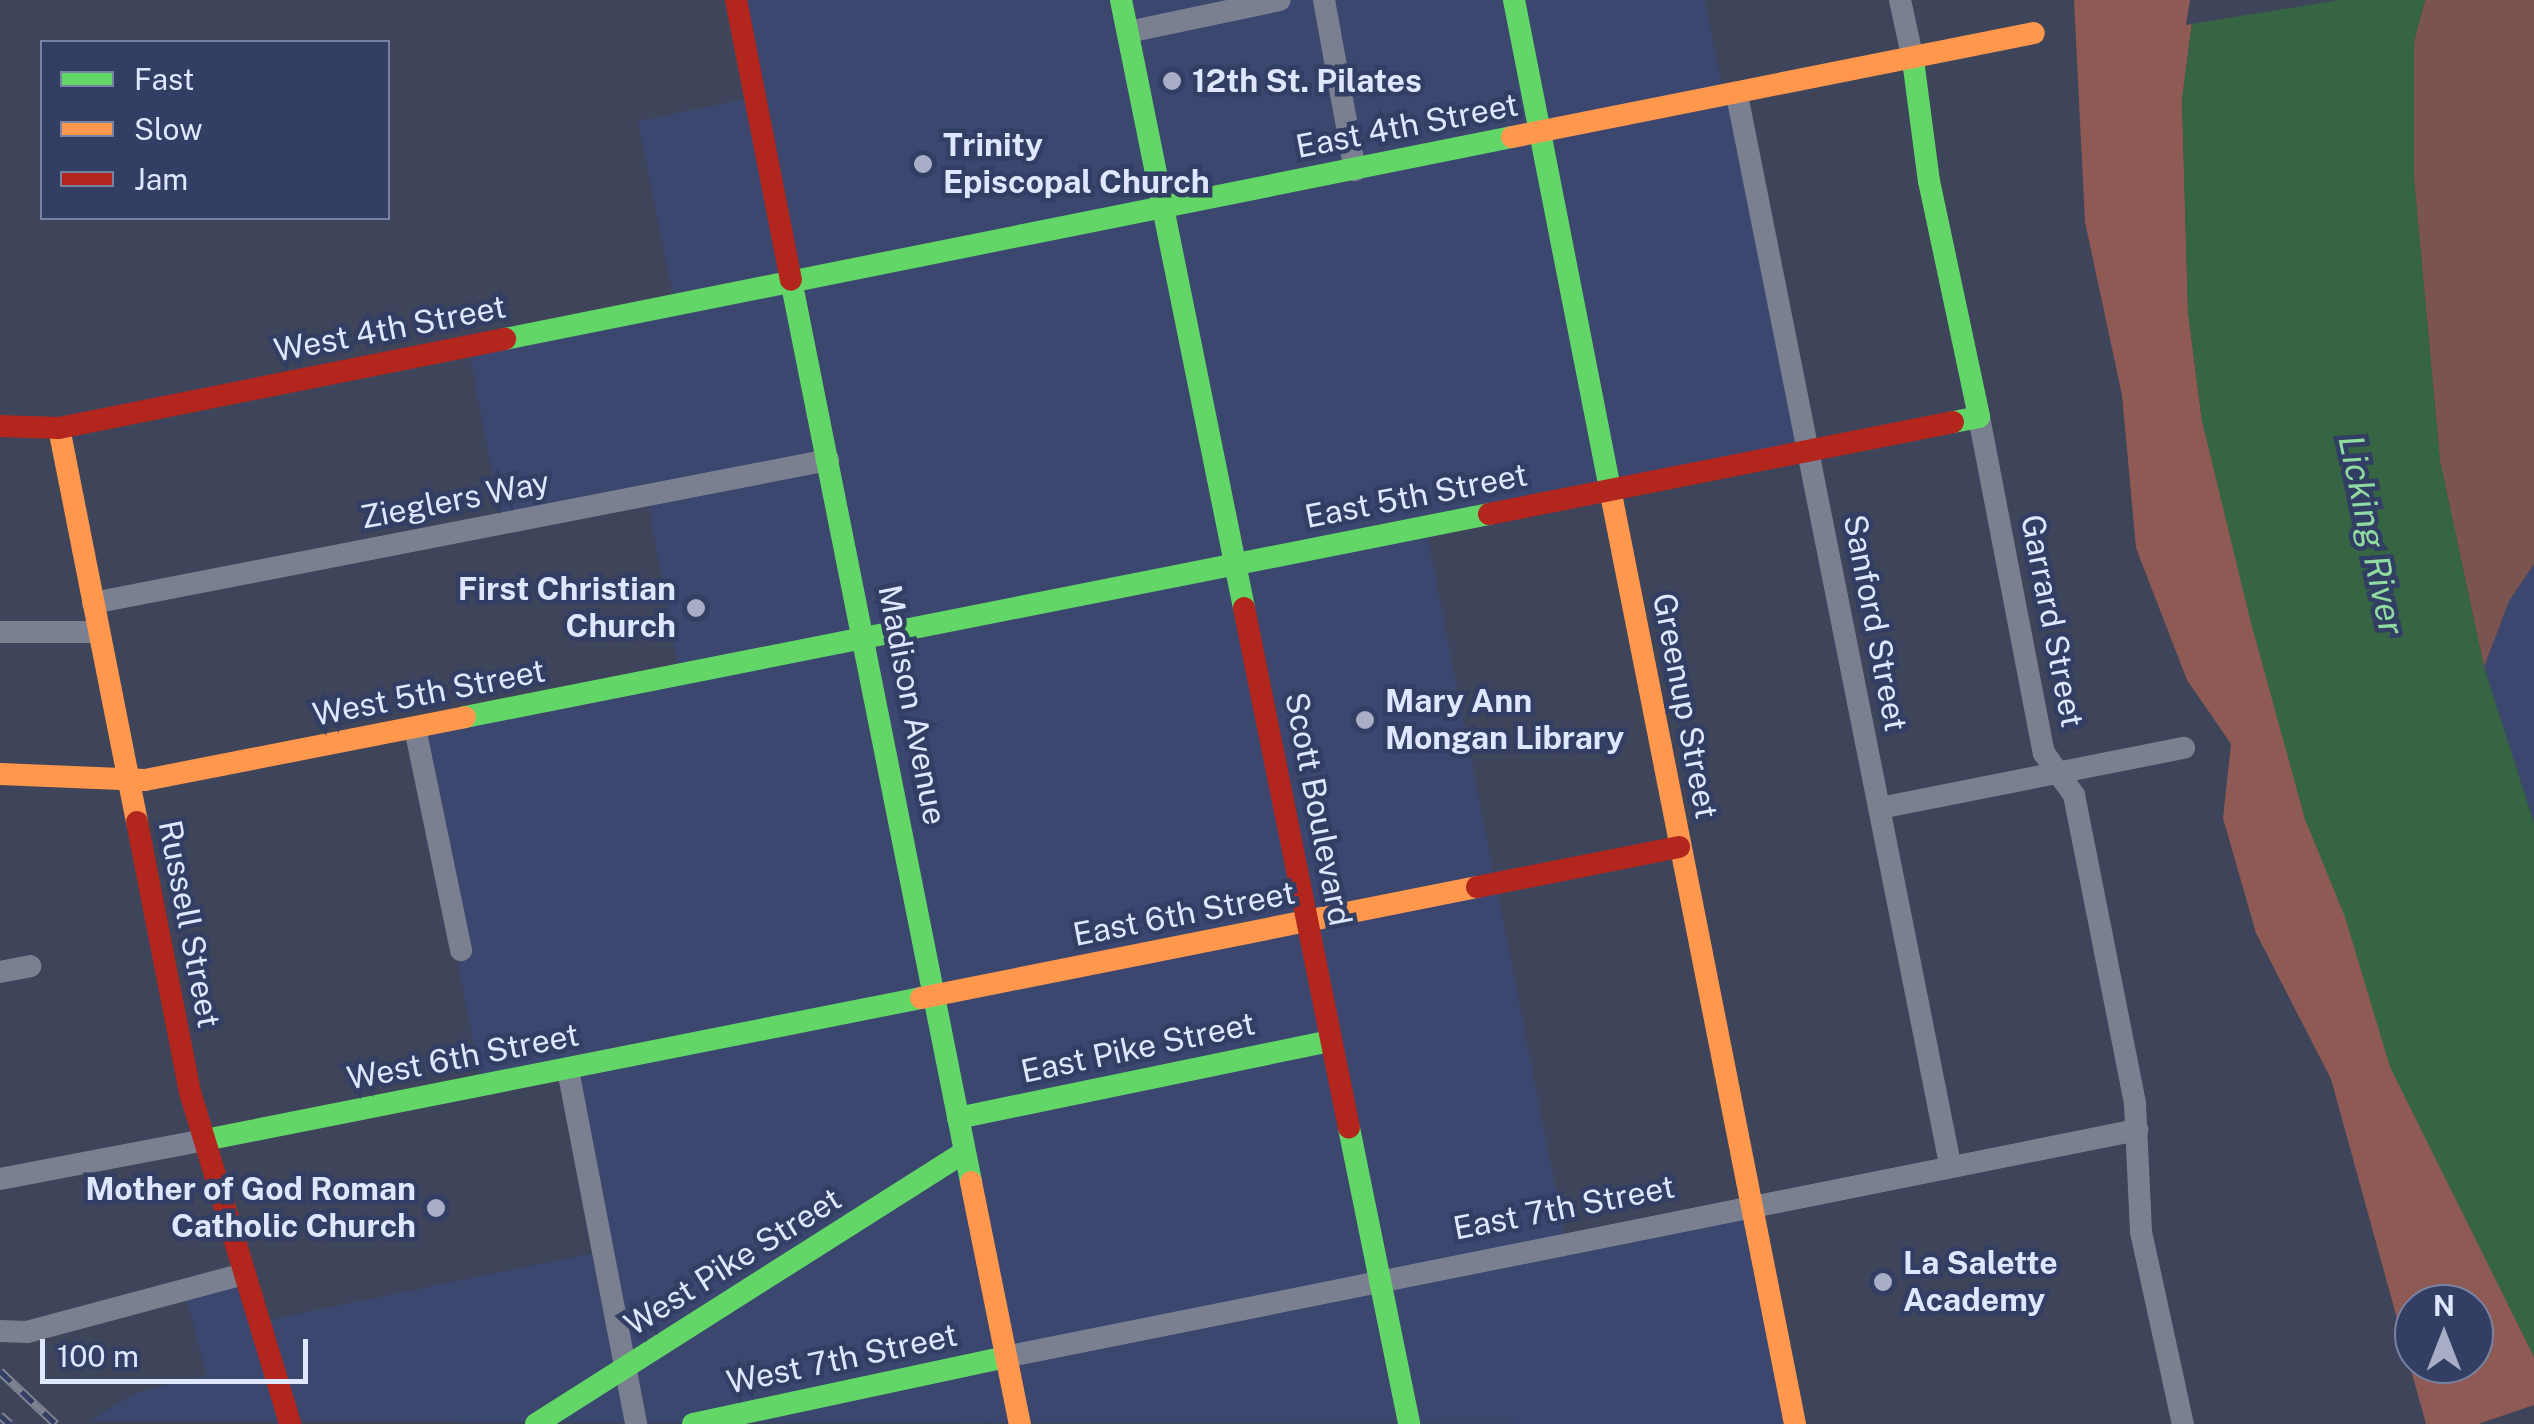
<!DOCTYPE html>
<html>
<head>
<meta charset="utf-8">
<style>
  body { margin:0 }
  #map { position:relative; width:2534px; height:1424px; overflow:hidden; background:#3e4459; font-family:"Public Sans",sans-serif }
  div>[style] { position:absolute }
  .built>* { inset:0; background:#3b476f }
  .green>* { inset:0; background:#7b5450 }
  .forest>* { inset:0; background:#8f5a54 }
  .water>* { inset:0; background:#356543 }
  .pier>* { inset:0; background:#3e4459 }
  .street>* { height:22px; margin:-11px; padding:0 11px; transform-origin:11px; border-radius:11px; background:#7a808f }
  .fast>* { height:22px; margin:-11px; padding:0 11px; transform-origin:11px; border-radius:11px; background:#63d668 }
  .slow>* { height:22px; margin:-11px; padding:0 11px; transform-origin:11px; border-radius:11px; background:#ff974d }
  .jam>* { height:22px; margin:-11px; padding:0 11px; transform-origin:11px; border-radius:11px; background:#b3261e }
  .rail>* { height:9px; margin-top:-4.5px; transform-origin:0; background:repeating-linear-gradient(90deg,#333e64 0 15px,#7e8391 0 30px); box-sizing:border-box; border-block:2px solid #7e8391 }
  .dots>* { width:28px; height:28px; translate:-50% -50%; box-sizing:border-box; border:5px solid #333e64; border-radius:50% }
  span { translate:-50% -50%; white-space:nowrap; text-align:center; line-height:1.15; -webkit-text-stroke:9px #333e64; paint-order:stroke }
  .poi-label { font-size:32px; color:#dfe7ff; font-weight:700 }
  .left { translate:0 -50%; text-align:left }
  .right { translate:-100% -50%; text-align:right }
  .street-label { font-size:32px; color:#dfe7ff }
  .water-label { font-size:35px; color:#8fdca0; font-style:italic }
  .legend { position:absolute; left:40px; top:40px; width:350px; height:180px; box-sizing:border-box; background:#333e64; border:2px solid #7882a2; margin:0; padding:12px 18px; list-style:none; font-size:30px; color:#dfe7ff }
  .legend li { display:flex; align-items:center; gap:20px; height:50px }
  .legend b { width:50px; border:2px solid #7882a2 }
  .north { position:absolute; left:2394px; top:1284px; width:100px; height:100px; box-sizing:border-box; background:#333e64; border:2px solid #7882a2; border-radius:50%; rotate:0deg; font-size:28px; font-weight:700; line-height:40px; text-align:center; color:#dfe7ff }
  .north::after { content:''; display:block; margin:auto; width:35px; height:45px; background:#a7aec5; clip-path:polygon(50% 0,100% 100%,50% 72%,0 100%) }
  .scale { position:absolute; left:40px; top:1339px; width:268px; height:45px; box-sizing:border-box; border:5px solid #dfe7ff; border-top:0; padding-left:12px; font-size:30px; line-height:35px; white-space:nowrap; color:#dfe7ff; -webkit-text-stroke:8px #333e64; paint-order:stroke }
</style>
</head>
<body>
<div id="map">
  <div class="built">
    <i style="clip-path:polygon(736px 0,1705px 0,1721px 82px,1737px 95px,1807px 451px,1426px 529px,1566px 1241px,1752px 1204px,1795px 1424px,89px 1421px,136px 1393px,207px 1375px,184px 1290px,244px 1274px,258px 1322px,603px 1251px,568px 1071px,481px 1086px,415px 728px,680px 677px,647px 497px,502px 524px,468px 346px,675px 304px,638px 121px,755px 97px)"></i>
    <i style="clip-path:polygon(2534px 564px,2534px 823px,2484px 667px,2509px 601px)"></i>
  </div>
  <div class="green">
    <i style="clip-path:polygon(2425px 0,2534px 0,2534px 564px,2509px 601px,2484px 667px,2440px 461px,2414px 180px,2414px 41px)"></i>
  </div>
  <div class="forest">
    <i style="clip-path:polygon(evenodd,2074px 0,2195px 0,2182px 100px,2188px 312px,2202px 421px,2305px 819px,2534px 1352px,2534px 1405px,2478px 1424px,2426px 1424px,2331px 1079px,2256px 933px,2223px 818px,2231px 744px,2187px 680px,2136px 548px,2122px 395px,2085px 222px,2074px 0,2414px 1304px,2474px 1304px,2474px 1364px,2414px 1364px,2414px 1304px)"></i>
  </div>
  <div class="water">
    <i style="clip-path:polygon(2195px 0,2425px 0,2414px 41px,2414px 179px,2440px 461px,2484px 667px,2534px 823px,2534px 1357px,2390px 1067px,2345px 917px,2305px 819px,2251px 623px,2202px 421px,2188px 312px,2182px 100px)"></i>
  </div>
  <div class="pier">
    <i style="clip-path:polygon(2190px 0,2339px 0,2186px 25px)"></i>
  </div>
  <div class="street">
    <i style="left:1324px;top:0;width:173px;rotate:79.7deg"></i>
    <i style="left:1900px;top:0;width:61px;rotate:77.8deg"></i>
    <i style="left:1128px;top:32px;width:155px;rotate:-11.9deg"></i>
    <i style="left:1737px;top:95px;width:1090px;rotate:78.73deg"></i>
    <i style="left:1979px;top:417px;width:342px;rotate:79.1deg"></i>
    <i style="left:2044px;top:753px;width:52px;rotate:54.5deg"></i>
    <i style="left:2074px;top:795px;width:315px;rotate:78.8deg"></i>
    <i style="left:2135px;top:1104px;width:128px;rotate:87.3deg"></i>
    <i style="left:2141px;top:1232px;width:197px;rotate:77.7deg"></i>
    <i style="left:93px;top:603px;width:749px;rotate:-11.01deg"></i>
    <i style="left:0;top:632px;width:98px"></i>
    <i style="left:415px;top:728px;width:227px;rotate:78.3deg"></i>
    <i style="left:1880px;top:808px;width:310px;rotate:-11.2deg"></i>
    <i style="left:0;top:972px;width:31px;rotate:-11deg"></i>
    <i style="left:568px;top:1070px;width:360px;rotate:79.1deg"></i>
    <i style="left:0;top:1179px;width:209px;rotate:-10.8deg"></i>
    <i style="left:0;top:1331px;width:27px;rotate:2deg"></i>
    <i style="left:27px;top:1332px;width:225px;rotate:-15deg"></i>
    <i style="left:1005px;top:1357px;width:1155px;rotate:-11.34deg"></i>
  </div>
  <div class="fast">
    <i style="left:1121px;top:0;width:620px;rotate:78.56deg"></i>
    <i style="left:1514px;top:0;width:509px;rotate:78.89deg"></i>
    <i style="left:1913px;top:60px;width:122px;rotate:82.5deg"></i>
    <i style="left:1929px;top:181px;width:241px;rotate:78deg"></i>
    <i style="left:1979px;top:417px;width:26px;rotate:169deg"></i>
    <i style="left:791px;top:280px;width:920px;rotate:78.71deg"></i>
    <i style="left:505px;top:339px;width:1027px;rotate:-11.34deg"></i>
    <i style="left:465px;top:717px;width:1044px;rotate:-11.21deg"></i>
    <i style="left:958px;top:1118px;width:380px;rotate:-11.7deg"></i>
    <i style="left:1349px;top:1128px;width:302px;rotate:78.5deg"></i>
    <i style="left:205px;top:1140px;width:730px;rotate:-11.22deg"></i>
    <i style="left:536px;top:1424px;width:506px;rotate:-32.4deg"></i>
    <i style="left:693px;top:1424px;width:319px;rotate:-12.1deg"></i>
  </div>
  <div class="slow">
    <i style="left:1512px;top:137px;width:532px;rotate:-11.27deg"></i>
    <i style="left:59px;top:428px;width:402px;rotate:78.8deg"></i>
    <i style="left:1612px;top:499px;width:943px;rotate:78.81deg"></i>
    <i style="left:0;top:774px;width:145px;rotate:2.4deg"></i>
    <i style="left:145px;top:780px;width:326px;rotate:-11.1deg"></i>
    <i style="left:921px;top:998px;width:567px;rotate:-11.29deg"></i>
    <i style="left:971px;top:1182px;width:247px;rotate:78.6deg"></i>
  </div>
  <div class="jam">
    <i style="left:736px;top:0;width:285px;rotate:78.9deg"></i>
    <i style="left:0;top:426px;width:59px;rotate:1.9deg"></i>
    <i style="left:59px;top:428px;width:455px;rotate:-11.3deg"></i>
    <i style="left:1489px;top:514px;width:473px;rotate:-11.2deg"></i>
    <i style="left:1244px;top:608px;width:530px;rotate:78.58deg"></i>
    <i style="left:137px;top:822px;width:275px;rotate:78.9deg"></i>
    <i style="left:190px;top:1092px;width:347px;rotate:73.2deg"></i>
    <i style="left:1477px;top:887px;width:206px;rotate:-11.2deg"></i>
  </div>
  <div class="rail">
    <i style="left:0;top:1371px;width:77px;rotate:43.4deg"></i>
    <i style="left:0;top:1415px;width:13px;rotate:42deg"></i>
  </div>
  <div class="dots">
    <i style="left:1172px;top:81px;background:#a7aec5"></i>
    <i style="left:923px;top:164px;background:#a7aec5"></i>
    <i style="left:696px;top:608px;background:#a7aec5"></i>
    <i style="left:1365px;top:720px;background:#a7aec5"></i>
    <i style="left:436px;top:1208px;background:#a7aec5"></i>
    <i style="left:1883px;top:1282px;background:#a7aec5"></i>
  </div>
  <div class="poi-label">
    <span class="left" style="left:1192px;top:81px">12th St. Pilates</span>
    <span class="left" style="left:943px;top:164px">Trinity<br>Episcopal Church</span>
    <span class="right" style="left:676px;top:608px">First Christian<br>Church</span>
    <span class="left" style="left:1385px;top:720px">Mary Ann<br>Mongan Library</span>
    <span class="right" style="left:416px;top:1208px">Mother of God Roman<br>Catholic Church</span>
    <span class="left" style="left:1903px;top:1282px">La Salette<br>Academy</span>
  </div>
  <div class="street-label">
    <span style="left:1407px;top:126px;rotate:-11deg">East 4th Street</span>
    <span style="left:390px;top:329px;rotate:-11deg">West 4th Street</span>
    <span style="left:1416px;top:496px;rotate:-11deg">East 5th Street</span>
    <span style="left:455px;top:500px;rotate:-11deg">Zieglers Way</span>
    <span style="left:2052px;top:621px;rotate:79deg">Garrard Street</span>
    <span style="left:1875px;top:623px;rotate:79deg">Sanford Street</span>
    <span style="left:429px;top:693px;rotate:-11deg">West 5th Street</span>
    <span style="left:912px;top:705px;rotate:79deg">Madison Avenue</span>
    <span style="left:1685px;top:706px;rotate:79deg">Greenup Street</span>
    <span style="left:1318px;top:809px;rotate:79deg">Scott Boulevard</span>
    <span style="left:1184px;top:914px;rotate:-11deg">East 6th Street</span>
    <span style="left:189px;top:924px;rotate:79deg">Russell Street</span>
    <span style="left:1138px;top:1048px;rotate:-12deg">East Pike Street</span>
    <span style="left:463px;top:1057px;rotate:-11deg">West 6th Street</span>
    <span style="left:1564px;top:1208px;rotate:-11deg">East 7th Street</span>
    <span style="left:733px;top:1262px;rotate:-32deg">West Pike Street</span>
    <span style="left:842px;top:1359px;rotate:-12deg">West 7th Street</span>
  </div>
  <div class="water-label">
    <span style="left:2371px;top:535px;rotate:78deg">Licking River</span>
  </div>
  <ul class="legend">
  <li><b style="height:12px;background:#63d668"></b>Fast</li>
  <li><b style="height:12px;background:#ff974d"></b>Slow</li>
  <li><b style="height:12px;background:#b3261e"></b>Jam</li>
  </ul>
  <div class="north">N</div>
  <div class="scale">100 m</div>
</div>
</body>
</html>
